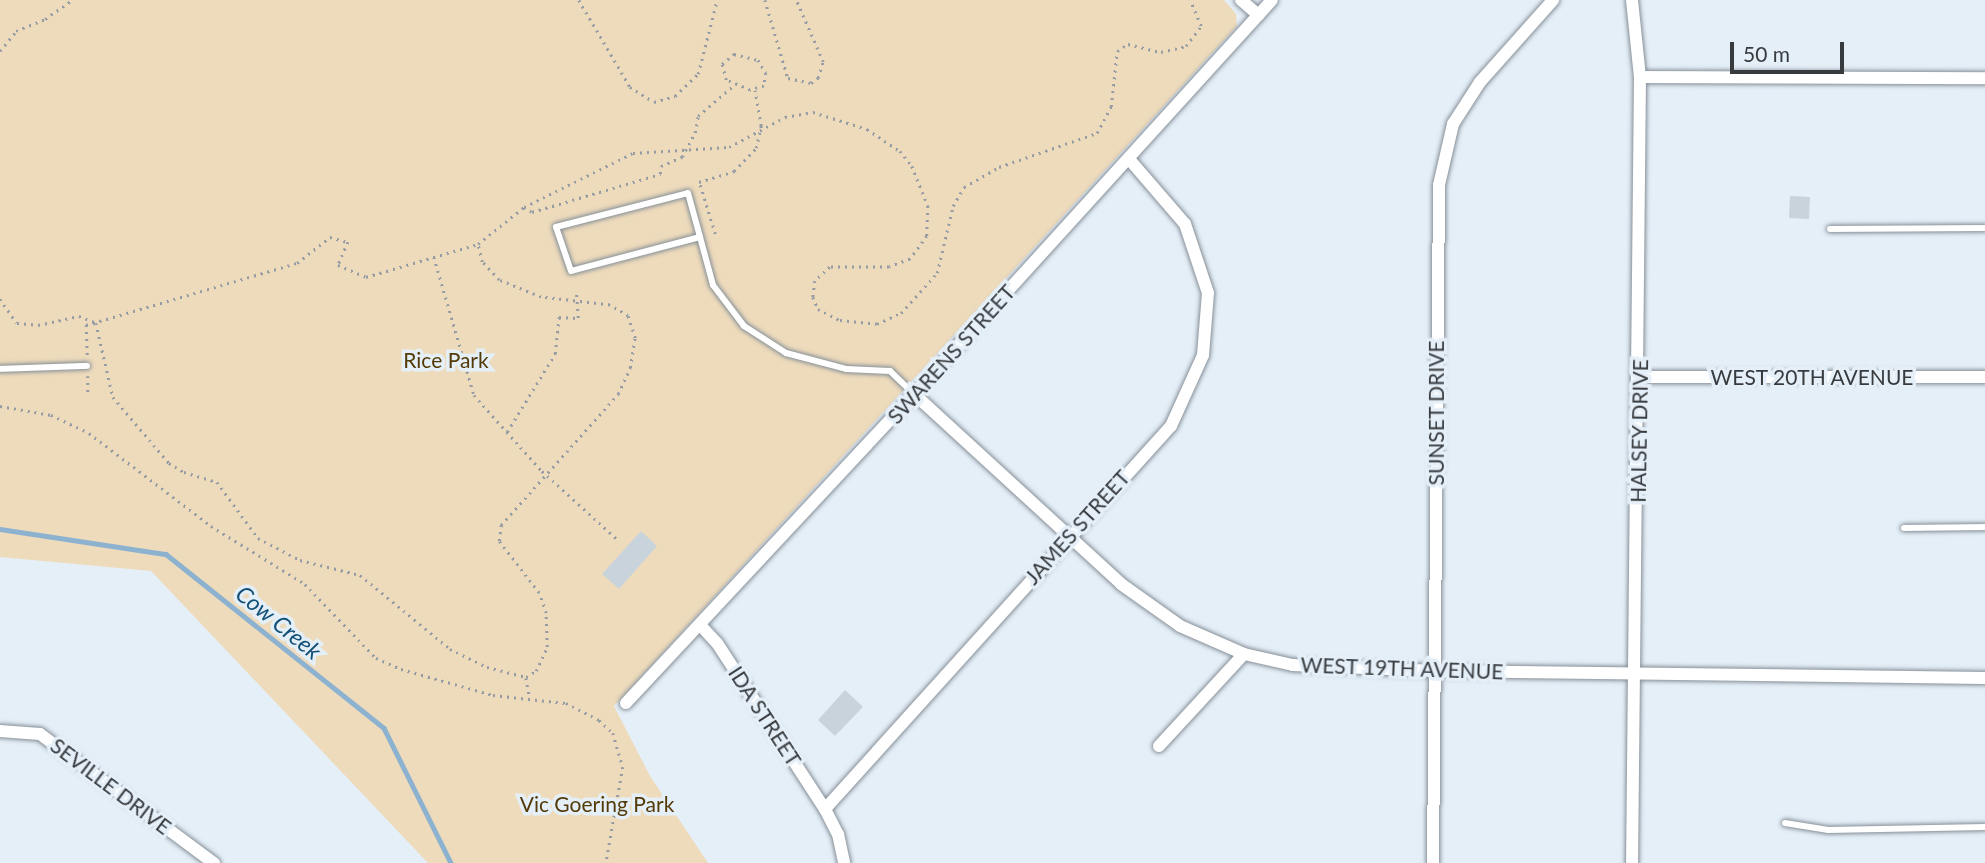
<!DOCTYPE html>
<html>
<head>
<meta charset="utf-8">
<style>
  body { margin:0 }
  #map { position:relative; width:1985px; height:863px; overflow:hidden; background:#e5eff8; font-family:Lato,sans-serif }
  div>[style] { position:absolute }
  .green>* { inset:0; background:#eedbbc }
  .stream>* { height:4.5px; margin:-2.25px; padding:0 2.25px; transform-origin:2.25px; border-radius:2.25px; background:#8cb2d0 }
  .building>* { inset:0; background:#c9d3db }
  .path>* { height:2.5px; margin-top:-1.25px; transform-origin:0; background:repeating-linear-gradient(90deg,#959ca3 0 2px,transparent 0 7px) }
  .roads { filter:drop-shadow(0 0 2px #879098) drop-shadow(0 0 2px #879098) }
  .service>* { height:6px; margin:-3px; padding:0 3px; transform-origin:3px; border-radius:3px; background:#fff }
  .minor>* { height:12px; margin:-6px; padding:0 6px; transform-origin:6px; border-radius:6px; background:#fff }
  span { translate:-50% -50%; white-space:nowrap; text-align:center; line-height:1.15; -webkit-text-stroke:7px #e5eff8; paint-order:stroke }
  .street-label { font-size:21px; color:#373b3e }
  .park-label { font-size:21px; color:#533a07 }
  .water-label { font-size:23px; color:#125078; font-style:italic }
  .scale { position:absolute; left:1730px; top:42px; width:114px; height:32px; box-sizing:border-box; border:4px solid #373b3e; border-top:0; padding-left:9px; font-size:21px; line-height:24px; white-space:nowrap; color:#373b3e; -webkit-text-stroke:5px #e5eff8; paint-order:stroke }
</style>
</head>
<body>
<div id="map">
  <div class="green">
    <i style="clip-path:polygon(0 0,1224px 0,1236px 14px,1237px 26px,614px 706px,650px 776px,708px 863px,428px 863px,151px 571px,0 557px)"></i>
  </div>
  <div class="stream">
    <i style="left:0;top:529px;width:168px;rotate:8.6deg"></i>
    <i style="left:166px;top:554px;width:279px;rotate:38.6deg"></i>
    <i style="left:384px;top:728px;width:151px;rotate:63.6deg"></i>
  </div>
  <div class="building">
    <i style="clip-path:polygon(1790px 196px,1810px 197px,1809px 219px,1789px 218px)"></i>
    <i style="clip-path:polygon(641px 531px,657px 546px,619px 589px,602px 574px)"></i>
    <i style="clip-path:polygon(845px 690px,863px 707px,835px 736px,818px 720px)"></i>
  </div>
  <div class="path">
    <i style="left:579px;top:0;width:101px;rotate:59.6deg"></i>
    <i style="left:630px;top:87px;width:28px;rotate:32deg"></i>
    <i style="left:654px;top:102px;width:22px;rotate:-16deg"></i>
    <i style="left:675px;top:96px;width:32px;rotate:-44deg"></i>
    <i style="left:698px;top:74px;width:76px;rotate:-75.6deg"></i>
    <i style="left:765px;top:0;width:81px;rotate:73.6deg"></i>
    <i style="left:788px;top:78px;width:24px;rotate:12deg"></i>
    <i style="left:811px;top:83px;width:9px;rotate:-36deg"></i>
    <i style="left:818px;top:78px;width:17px;rotate:-73deg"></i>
    <i style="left:823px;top:62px;width:68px;rotate:-113.5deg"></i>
    <i style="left:0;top:51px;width:26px;rotate:-51deg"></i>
    <i style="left:16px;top:31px;width:31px;rotate:-22deg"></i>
    <i style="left:45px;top:19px;width:33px;rotate:-35deg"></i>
    <i style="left:734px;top:54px;width:25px;rotate:14deg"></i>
    <i style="left:758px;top:60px;width:15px;rotate:58deg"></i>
    <i style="left:766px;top:73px;width:13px;rotate:99deg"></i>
    <i style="left:764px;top:86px;width:15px;rotate:164deg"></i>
    <i style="left:750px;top:90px;width:26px;rotate:-157deg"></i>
    <i style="left:726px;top:80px;width:16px;rotate:-104deg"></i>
    <i style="left:722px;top:64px;width:16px;rotate:-40deg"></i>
    <i style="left:524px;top:207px;width:9px;rotate:32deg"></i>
    <i style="left:532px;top:212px;width:134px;rotate:-16.5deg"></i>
    <i style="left:660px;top:174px;width:8px;rotate:-83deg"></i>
    <i style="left:661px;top:166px;width:23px;rotate:-23deg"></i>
    <i style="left:682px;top:157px;width:27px;rotate:-62deg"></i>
    <i style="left:695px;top:133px;width:17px;rotate:-80deg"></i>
    <i style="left:698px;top:116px;width:48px;rotate:-40.7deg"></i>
    <i style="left:715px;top:234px;width:54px;rotate:-107.1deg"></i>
    <i style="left:699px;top:182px;width:37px;rotate:-17deg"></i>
    <i style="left:734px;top:171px;width:32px;rotate:-46deg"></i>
    <i style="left:756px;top:148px;width:23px;rotate:-77deg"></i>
    <i style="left:761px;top:126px;width:36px;rotate:-100deg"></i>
    <i style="left:434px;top:257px;width:144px;rotate:73.8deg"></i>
    <i style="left:474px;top:395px;width:102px;rotate:48.2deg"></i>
    <i style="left:542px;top:471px;width:103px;rotate:42.2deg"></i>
    <i style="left:0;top:299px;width:29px;rotate:55deg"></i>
    <i style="left:17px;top:323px;width:21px;rotate:5deg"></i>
    <i style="left:38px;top:325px;width:42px;rotate:-12.4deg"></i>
    <i style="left:79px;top:316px;width:18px;rotate:22deg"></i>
    <i style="left:96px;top:323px;width:76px;rotate:77.1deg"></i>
    <i style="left:113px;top:397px;width:87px;rotate:49.7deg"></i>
    <i style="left:169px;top:463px;width:17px;rotate:31deg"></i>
    <i style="left:184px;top:472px;width:34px;rotate:17deg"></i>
    <i style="left:217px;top:482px;width:69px;rotate:53.8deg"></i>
    <i style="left:258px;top:538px;width:47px;rotate:27.6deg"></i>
    <i style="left:300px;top:560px;width:62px;rotate:14deg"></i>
    <i style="left:360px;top:575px;width:117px;rotate:39.4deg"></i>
    <i style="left:450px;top:649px;width:41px;rotate:25.9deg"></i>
    <i style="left:487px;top:667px;width:40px;rotate:14.4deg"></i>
    <i style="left:526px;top:677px;width:12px;rotate:-31deg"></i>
    <i style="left:536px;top:671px;width:26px;rotate:-65deg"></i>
    <i style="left:547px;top:647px;width:34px;rotate:-92deg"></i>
    <i style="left:546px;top:613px;width:21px;rotate:-109deg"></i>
    <i style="left:539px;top:593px;width:66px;rotate:-127.6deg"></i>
    <i style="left:499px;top:541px;width:16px;rotate:-83deg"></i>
    <i style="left:501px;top:525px;width:176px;rotate:-48.2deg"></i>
    <i style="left:618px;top:394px;width:29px;rotate:-65deg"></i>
    <i style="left:630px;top:368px;width:30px;rotate:-81deg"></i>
    <i style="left:635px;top:338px;width:23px;rotate:-108deg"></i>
    <i style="left:628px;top:316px;width:21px;rotate:-149deg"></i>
    <i style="left:610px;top:305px;width:69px;rotate:-173.4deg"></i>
    <i style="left:541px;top:297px;width:45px;rotate:-158deg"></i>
    <i style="left:499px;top:280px;width:25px;rotate:-133deg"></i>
    <i style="left:482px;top:262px;width:18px;rotate:-103deg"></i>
    <i style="left:87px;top:355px;width:30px;rotate:-92deg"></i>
    <i style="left:86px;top:325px;width:220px;rotate:-16.4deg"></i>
    <i style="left:297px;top:263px;width:42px;rotate:-38.2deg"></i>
    <i style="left:330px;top:237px;width:19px;rotate:16deg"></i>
    <i style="left:348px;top:242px;width:25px;rotate:113deg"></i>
    <i style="left:338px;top:265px;width:30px;rotate:23deg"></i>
    <i style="left:366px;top:277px;width:117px;rotate:-16.4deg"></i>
    <i style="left:478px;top:244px;width:59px;rotate:-38.8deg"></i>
    <i style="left:524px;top:207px;width:122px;rotate:-26.4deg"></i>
    <i style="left:633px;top:153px;width:96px;rotate:-3.6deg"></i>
    <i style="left:729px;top:147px;width:64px;rotate:-28.2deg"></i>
    <i style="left:785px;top:117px;width:28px;rotate:-10deg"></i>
    <i style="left:813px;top:112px;width:57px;rotate:17.5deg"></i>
    <i style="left:867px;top:129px;width:40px;rotate:34deg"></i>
    <i style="left:900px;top:151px;width:19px;rotate:51deg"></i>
    <i style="left:912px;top:166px;width:43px;rotate:68.2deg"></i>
    <i style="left:928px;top:206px;width:30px;rotate:92deg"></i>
    <i style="left:927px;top:236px;width:29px;rotate:126deg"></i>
    <i style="left:910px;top:259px;width:22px;rotate:159deg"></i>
    <i style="left:889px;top:267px;width:59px;rotate:180deg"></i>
    <i style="left:830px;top:267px;width:21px;rotate:137deg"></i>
    <i style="left:815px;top:281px;width:16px;rotate:97deg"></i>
    <i style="left:813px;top:297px;width:13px;rotate:67deg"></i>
    <i style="left:818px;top:309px;width:25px;rotate:27deg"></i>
    <i style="left:840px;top:320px;width:37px;rotate:6deg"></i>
    <i style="left:877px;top:324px;width:26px;rotate:-25deg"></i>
    <i style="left:901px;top:313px;width:54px;rotate:-48deg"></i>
    <i style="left:937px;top:273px;width:69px;rotate:-76.6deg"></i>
    <i style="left:953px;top:206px;width:22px;rotate:-60deg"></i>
    <i style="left:964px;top:187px;width:40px;rotate:-29.7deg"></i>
    <i style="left:999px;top:167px;width:104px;rotate:-19.1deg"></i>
    <i style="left:1097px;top:133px;width:30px;rotate:-62deg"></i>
    <i style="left:1111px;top:107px;width:56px;rotate:-83.9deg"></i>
    <i style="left:1117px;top:51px;width:13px;rotate:-32deg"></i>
    <i style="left:1128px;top:44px;width:34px;rotate:14deg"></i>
    <i style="left:1161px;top:52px;width:26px;rotate:-13deg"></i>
    <i style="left:1186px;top:46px;width:25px;rotate:-53deg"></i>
    <i style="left:1201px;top:26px;width:28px;rotate:-113deg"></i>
    <i style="left:88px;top:376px;width:18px;rotate:90deg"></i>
    <i style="left:0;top:406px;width:52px;rotate:10deg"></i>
    <i style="left:51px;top:415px;width:42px;rotate:25.3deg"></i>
    <i style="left:89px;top:433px;width:153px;rotate:37.3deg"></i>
    <i style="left:211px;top:526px;width:110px;rotate:31.7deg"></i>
    <i style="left:305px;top:584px;width:103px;rotate:46.2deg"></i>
    <i style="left:376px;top:658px;width:27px;rotate:24deg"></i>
    <i style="left:401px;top:669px;width:96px;rotate:15.8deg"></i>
    <i style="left:493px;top:695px;width:73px;rotate:6.3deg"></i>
    <i style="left:566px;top:703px;width:37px;rotate:27deg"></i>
    <i style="left:599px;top:720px;width:19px;rotate:43deg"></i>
    <i style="left:613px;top:733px;width:35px;rotate:74deg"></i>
    <i style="left:623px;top:767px;width:97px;rotate:100deg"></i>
    <i style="left:507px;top:432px;width:92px;rotate:-58.4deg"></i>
    <i style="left:555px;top:354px;width:37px;rotate:-84deg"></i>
    <i style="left:559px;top:317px;width:19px;rotate:3deg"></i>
    <i style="left:578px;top:318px;width:28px;rotate:-94deg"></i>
    <i style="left:526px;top:678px;width:20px;rotate:79deg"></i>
  </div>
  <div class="roads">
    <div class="service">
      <i style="left:1830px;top:229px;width:155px;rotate:-0.4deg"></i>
      <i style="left:700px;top:237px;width:133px;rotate:165.2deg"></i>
      <i style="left:571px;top:271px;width:46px;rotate:-108.8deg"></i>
      <i style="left:556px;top:227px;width:136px;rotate:-14.4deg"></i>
      <i style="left:688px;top:193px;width:46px;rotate:74.7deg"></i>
      <i style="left:700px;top:237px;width:50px;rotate:74.8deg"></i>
      <i style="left:713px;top:285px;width:51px;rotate:52.9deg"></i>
      <i style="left:744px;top:326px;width:50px;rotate:32.7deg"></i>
      <i style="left:786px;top:353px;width:62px;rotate:14.9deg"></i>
      <i style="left:846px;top:369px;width:44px;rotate:2.6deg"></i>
      <i style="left:890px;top:371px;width:33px;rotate:44deg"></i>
      <i style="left:0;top:369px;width:87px;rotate:-2deg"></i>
      <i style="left:1904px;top:528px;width:81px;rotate:-0.7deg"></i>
      <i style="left:1785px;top:823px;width:44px;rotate:9.2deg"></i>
      <i style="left:1828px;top:830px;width:157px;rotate:-1.1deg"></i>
    </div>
    <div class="minor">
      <i style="left:1241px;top:0;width:23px;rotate:41deg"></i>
      <i style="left:1632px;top:0;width:77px;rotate:84.1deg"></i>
      <i style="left:1640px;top:77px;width:786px;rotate:90.58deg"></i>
      <i style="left:1640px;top:77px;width:345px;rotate:0.2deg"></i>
      <i style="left:1640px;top:377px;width:345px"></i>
      <i style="left:914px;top:394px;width:281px;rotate:42.5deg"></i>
      <i style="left:1121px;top:584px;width:72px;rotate:35.4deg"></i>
      <i style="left:1180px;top:626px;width:70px;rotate:23.6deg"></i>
      <i style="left:1244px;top:654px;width:50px;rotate:12.7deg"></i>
      <i style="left:1293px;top:665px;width:144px;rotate:2.4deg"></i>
      <i style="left:1437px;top:671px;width:548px;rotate:0.73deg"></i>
      <i style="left:701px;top:626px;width:23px;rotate:47deg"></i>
      <i style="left:717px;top:643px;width:198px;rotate:57deg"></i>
      <i style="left:825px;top:809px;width:28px;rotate:63deg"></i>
      <i style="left:838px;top:834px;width:30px;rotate:78deg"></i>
      <i style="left:626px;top:703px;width:422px;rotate:-47deg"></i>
      <i style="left:914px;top:394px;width:532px;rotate:-47.74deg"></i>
      <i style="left:0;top:731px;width:40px;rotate:4.3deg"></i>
      <i style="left:40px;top:734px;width:217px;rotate:36.6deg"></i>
      <i style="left:1159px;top:746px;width:125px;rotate:-47.3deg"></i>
      <i style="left:825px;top:809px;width:516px;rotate:-47.91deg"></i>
      <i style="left:1171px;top:426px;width:78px;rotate:-65.7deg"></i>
      <i style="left:1203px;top:355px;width:62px;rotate:-85.4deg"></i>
      <i style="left:1208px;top:293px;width:73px;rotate:-108.4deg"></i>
      <i style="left:1185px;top:224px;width:86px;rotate:-130.7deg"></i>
      <i style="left:1433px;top:863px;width:678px;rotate:-89.49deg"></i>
      <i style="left:1439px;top:185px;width:63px;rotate:-77.1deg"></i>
      <i style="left:1453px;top:124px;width:50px;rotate:-57.3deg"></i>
      <i style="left:1480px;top:82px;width:110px;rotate:-48.3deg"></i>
    </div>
  </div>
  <div class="street-label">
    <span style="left:951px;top:354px;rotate:-48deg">SWARENS STREET</span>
    <span style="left:1812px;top:377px">WEST 20TH AVENUE</span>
    <span style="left:1436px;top:413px;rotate:-90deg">SUNSET DRIVE</span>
    <span style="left:1639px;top:431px;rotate:-89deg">HALSEY DRIVE</span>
    <span style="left:1077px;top:527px;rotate:-48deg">JAMES STREET</span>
    <span style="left:1402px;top:668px;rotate:2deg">WEST 19TH AVENUE</span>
    <span style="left:765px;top:716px;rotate:57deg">IDA STREET</span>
    <span style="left:111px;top:786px;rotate:37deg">SEVILLE DRIVE</span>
  </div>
  <div class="park-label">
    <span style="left:446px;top:360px">Rice Park</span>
    <span style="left:597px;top:804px">Vic Goering Park</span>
  </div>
  <div class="water-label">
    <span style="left:279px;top:622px;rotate:39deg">Cow Creek</span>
  </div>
  <div class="scale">50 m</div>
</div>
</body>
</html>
